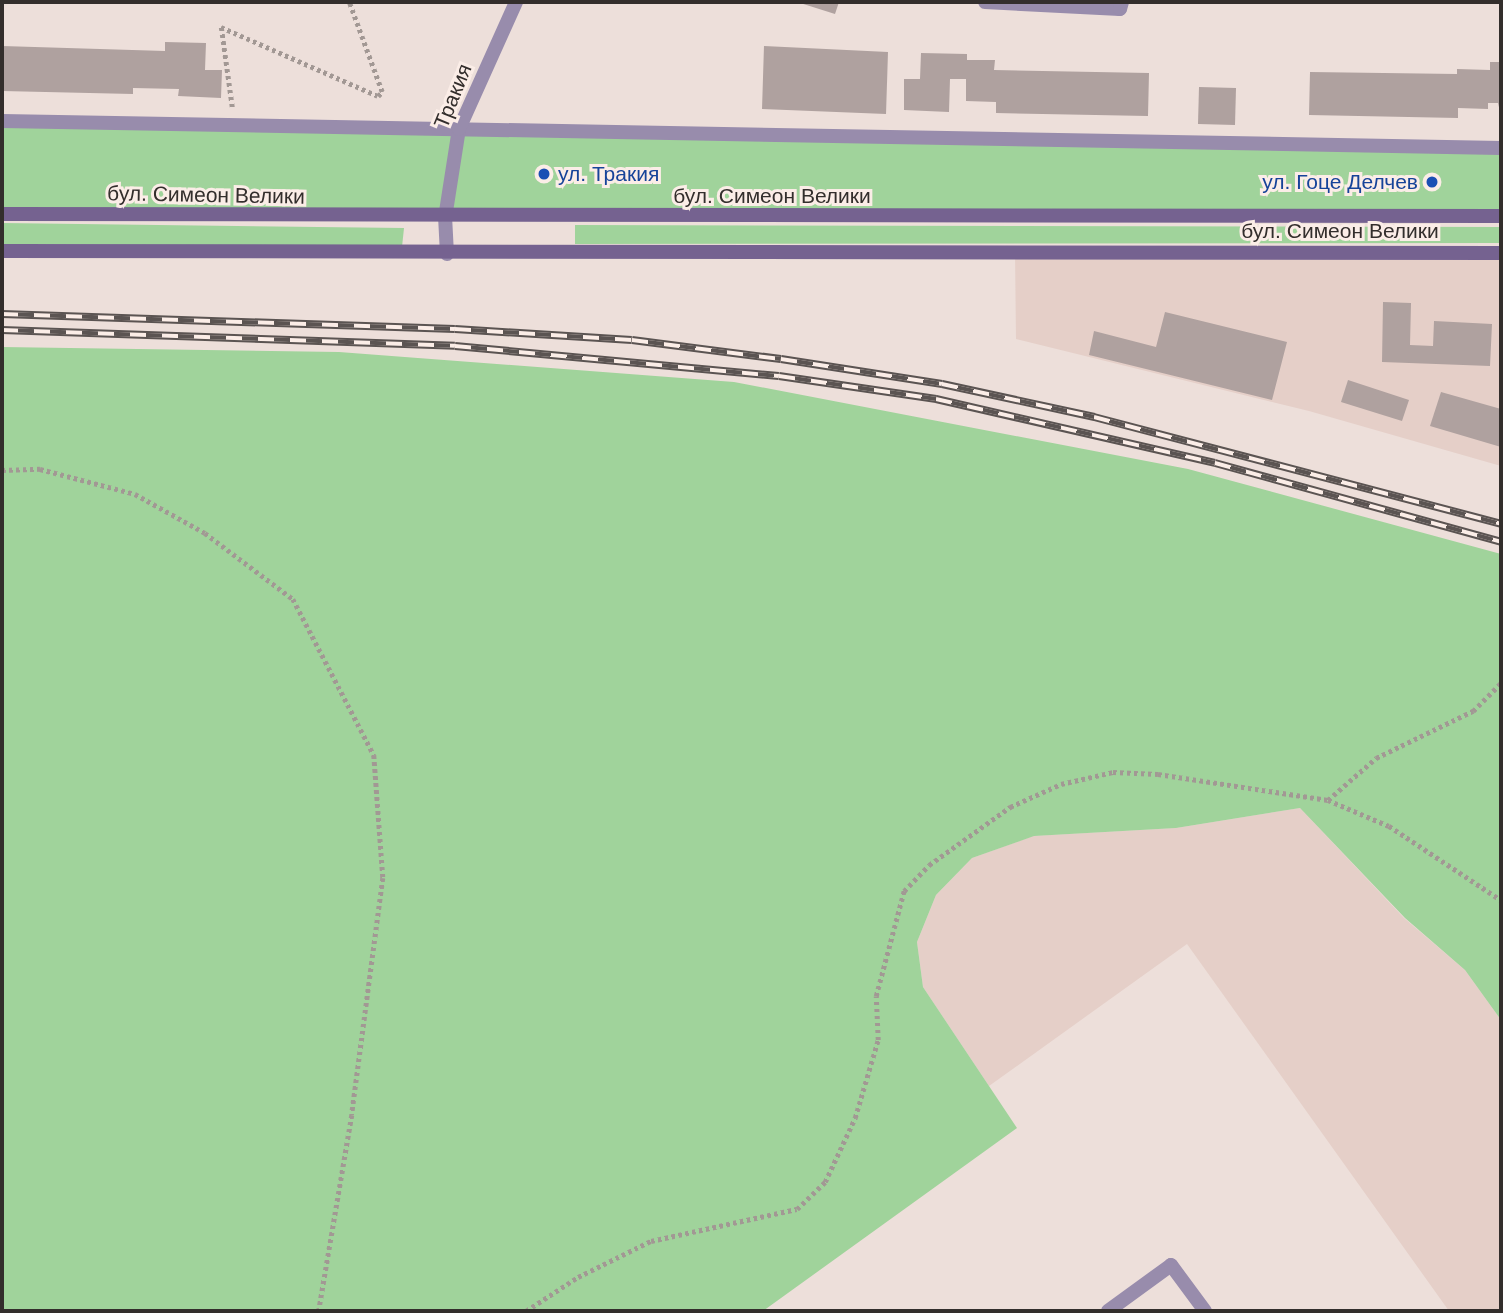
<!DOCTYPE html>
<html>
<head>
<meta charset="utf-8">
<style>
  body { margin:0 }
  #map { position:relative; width:1503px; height:1313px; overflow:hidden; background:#eddfda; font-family:Helvetica,sans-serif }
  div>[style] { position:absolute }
  .built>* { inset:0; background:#e5cfc8 }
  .green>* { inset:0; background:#a0d39b }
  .building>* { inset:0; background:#afa19f }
  .path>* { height:4.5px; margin-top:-2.25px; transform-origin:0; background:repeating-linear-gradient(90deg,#a29894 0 3.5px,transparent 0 7px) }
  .lane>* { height:14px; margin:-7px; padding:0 7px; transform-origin:7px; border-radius:7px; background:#988cac }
  .street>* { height:14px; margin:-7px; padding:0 7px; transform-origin:7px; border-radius:7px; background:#988cac }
  .secondary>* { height:14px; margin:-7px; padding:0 7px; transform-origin:7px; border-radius:7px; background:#756290 }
  .rail>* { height:8px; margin-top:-4px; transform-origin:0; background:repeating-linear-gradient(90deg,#fbede7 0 16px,#5b5452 0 32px); box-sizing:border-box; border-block:2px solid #5b5452 }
  .dots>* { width:19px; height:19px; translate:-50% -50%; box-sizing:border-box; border:4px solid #fbede7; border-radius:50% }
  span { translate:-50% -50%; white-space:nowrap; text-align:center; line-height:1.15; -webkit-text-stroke:6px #fbede7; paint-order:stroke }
  .street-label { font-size:21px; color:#332e2c }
  .transit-label { font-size:21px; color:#164399 }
  .left { translate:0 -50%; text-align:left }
  .right { translate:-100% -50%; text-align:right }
  .frame { position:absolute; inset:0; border:4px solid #332e2c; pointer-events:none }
</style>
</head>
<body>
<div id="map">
  <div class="built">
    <i style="clip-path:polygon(1015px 252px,1501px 253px,1501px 466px,1309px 411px,1016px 339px)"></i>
    <i style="clip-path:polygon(1300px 808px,1404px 918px,1465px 970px,1501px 1020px,1501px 1311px,1449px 1311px,1187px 944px,989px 1086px,923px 987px,917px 942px,936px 895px,972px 858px,1033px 836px,1176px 828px)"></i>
  </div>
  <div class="green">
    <i style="clip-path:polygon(2px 121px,1501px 148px,1501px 216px,2px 214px)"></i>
    <i style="clip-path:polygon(2px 223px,404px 228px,402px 247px,2px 244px)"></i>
    <i style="clip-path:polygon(575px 225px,1501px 227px,1501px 243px,575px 244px)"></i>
    <i style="clip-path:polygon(2px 347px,339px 352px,734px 382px,1188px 469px,1501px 554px,1501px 1020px,1465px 970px,1405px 918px,1300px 808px,1176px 828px,1034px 836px,972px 858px,936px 895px,917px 942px,923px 987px,1017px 1128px,763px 1311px,2px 1311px)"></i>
  </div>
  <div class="building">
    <i style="clip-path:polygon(797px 2px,839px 2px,835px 14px)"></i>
    <i style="clip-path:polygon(165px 42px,206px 43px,205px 70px,222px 70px,221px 98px,178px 96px,179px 89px,133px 88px,133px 94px,2px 91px,2px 46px,165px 51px)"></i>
    <i style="clip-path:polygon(764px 46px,888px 52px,886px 114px,762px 109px)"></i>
    <i style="clip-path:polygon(921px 53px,967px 54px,967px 60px,995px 60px,994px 70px,1149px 73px,1148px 116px,996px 113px,996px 102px,966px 101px,966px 79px,950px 79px,949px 112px,904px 110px,904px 79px,920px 79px)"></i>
    <i style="clip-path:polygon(1490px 62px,1501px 62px,1501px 116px,1498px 103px,1488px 103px,1488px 109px,1458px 108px,1458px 118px,1309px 115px,1310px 72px,1457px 74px,1457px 69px,1490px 70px)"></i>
    <i style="clip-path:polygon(1199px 87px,1236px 88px,1235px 125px,1198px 124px)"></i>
    <i style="clip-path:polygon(1383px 302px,1411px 303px,1410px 345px,1433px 346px,1434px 321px,1492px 324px,1490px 366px,1382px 362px)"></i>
    <i style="clip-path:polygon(1165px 312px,1287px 342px,1272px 400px,1089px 355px,1094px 331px,1156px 347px)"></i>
    <i style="clip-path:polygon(1348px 380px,1409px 400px,1402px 421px,1341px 402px)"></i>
    <i style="clip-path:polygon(1441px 392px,1501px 409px,1501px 447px,1430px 426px)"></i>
  </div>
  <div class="path">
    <i style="left:232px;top:107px;width:81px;rotate:-97.8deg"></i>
    <i style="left:221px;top:27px;width:171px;rotate:23.7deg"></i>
    <i style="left:378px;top:96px;width:6px;rotate:-45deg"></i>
    <i style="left:382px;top:92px;width:96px;rotate:-110.1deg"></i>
    <i style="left:2px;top:470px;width:38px;rotate:-2deg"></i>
    <i style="left:40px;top:469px;width:98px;rotate:14.7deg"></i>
    <i style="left:135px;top:494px;width:80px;rotate:29.1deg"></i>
    <i style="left:205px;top:533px;width:110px;rotate:36.9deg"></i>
    <i style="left:293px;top:599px;width:176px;rotate:62.6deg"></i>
    <i style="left:374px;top:755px;width:123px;rotate:85.8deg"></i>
    <i style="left:383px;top:878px;width:239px;rotate:97.5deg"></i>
    <i style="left:352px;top:1115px;width:199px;rotate:99.6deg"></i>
    <i style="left:1328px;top:800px;width:64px;rotate:-41.2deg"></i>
    <i style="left:1376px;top:758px;width:108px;rotate:-25.9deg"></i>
    <i style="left:1473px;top:711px;width:40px;rotate:-45deg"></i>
    <i style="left:526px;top:1311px;width:62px;rotate:-33.2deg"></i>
    <i style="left:578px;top:1277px;width:81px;rotate:-26.3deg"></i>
    <i style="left:651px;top:1241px;width:149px;rotate:-12.4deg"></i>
    <i style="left:797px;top:1209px;width:39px;rotate:-44deg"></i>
    <i style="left:825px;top:1182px;width:71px;rotate:-64.9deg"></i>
    <i style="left:855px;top:1118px;width:81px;rotate:-73.6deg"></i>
    <i style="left:878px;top:1040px;width:44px;rotate:-92.6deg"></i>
    <i style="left:876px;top:996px;width:109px;rotate:-75.1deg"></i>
    <i style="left:904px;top:891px;width:36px;rotate:-46deg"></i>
    <i style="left:929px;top:865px;width:100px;rotate:-35.6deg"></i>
    <i style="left:1010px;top:807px;width:56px;rotate:-24.3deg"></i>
    <i style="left:1061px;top:784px;width:53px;rotate:-13deg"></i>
    <i style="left:1113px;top:772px;width:45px;rotate:2.5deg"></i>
    <i style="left:1158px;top:774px;width:172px;rotate:8.7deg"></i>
    <i style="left:1328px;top:800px;width:66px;rotate:23.1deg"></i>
    <i style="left:1389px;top:826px;width:134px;rotate:33.5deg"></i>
  </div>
  <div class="lane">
    <i style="left:2px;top:121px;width:1499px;rotate:1.03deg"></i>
    <i style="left:1108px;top:1311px;width:78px;rotate:-36.1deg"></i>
    <i style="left:1171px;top:1265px;width:57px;rotate:53.5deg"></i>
  </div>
  <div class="street">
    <i style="left:985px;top:2px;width:135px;rotate:3deg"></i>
    <i style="left:1120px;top:9px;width:7px;rotate:-74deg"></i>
    <i style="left:447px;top:254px;width:36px;rotate:-93deg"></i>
    <i style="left:445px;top:218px;width:90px;rotate:-81.1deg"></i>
    <i style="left:459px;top:129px;width:139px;rotate:-65.8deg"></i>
  </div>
  <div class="secondary">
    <i style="left:2px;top:214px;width:1499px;rotate:0.08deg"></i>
    <i style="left:2px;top:251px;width:1499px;rotate:0.08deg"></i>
  </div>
  <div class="rail">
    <i style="left:2px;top:314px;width:453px;rotate:1.9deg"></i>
    <i style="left:455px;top:329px;width:177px;rotate:3.6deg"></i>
    <i style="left:632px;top:340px;width:150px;rotate:7.3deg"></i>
    <i style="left:781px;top:359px;width:163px;rotate:8.8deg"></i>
    <i style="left:942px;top:384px;width:156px;rotate:12.2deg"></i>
    <i style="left:1094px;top:417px;width:421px;rotate:14.7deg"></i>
    <i style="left:2px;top:330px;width:453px;rotate:2deg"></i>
    <i style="left:455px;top:346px;width:325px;rotate:5.3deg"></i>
    <i style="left:779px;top:376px;width:159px;rotate:8.3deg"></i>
    <i style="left:936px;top:399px;width:286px;rotate:12.9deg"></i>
    <i style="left:1215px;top:463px;width:297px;rotate:15.4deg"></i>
  </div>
  <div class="dots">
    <i style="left:544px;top:174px;background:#1a4fb4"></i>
    <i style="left:1432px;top:182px;background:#1a4fb4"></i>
  </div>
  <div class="street-label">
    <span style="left:453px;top:96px;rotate:-68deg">Тракия</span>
    <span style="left:206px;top:195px;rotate:1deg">бул. Симеон Велики</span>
    <span style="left:772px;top:196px">бул. Симеон Велики</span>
    <span style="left:1340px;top:231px">бул. Симеон Велики</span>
  </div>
  <div class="transit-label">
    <span class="left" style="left:558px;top:174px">ул. Тракия</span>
    <span class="right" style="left:1418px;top:182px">ул. Гоце Делчев</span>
  </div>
  <div class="frame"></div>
</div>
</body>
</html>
